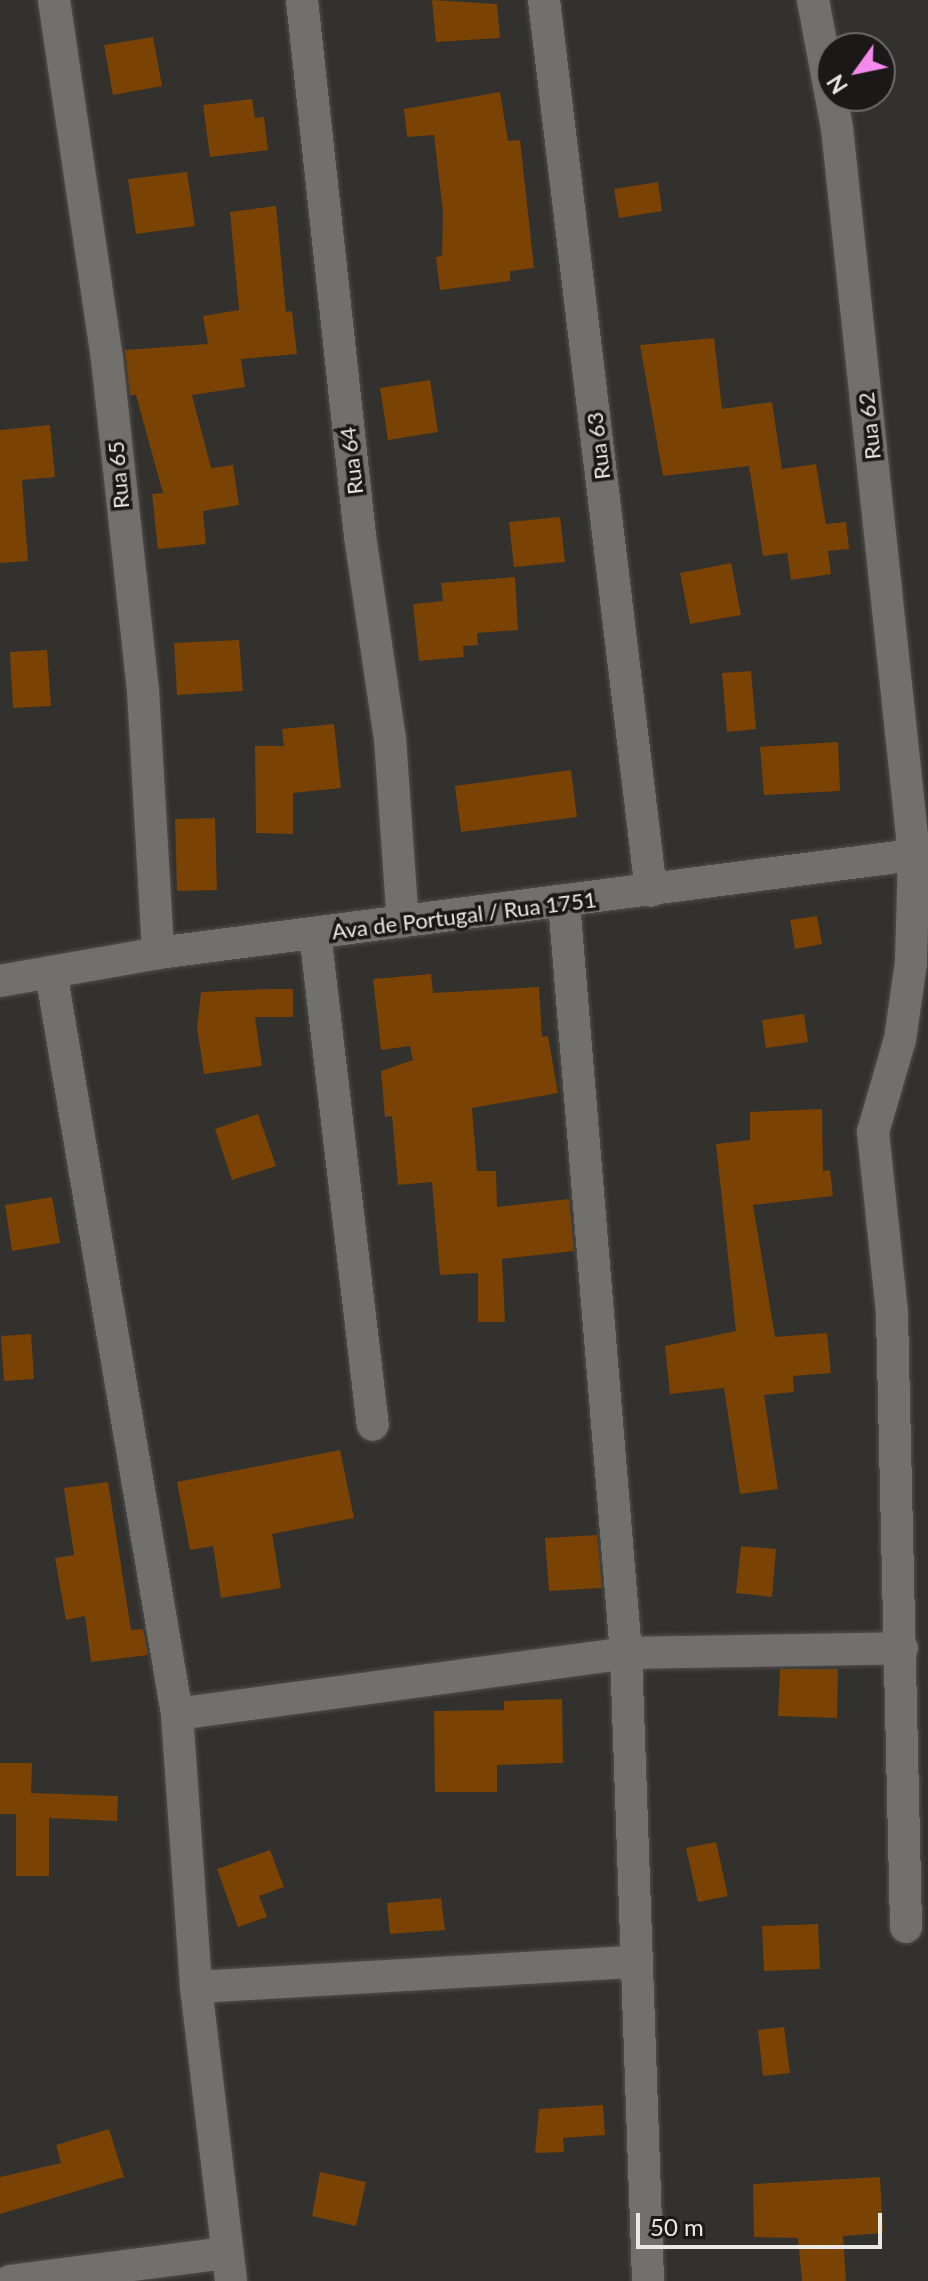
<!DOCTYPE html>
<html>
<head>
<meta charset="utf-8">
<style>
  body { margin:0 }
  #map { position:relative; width:928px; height:2281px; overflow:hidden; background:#32312e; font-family:Lato,sans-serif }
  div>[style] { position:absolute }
  .building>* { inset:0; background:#7a4203 }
  .roads { filter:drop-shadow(0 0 2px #504f4c) drop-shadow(0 0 2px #504f4c) }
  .minor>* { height:32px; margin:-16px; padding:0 16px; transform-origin:16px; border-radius:16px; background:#72706d }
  span { translate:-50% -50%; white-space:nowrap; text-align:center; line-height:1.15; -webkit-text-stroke:7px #1a1918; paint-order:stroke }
  .street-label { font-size:22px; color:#e9e8e6 }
  .north { position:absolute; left:816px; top:32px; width:80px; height:80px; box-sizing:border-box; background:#1a1918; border:2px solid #6d6c6a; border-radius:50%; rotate:237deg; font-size:22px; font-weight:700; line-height:32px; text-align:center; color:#e9e8e6 }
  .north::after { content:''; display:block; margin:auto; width:28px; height:36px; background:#f689ed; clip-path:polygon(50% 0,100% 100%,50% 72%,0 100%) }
  .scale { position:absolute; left:636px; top:2213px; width:246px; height:36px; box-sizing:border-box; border:4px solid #e9e8e6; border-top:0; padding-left:10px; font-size:24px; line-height:28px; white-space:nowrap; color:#e9e8e6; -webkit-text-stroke:6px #1a1918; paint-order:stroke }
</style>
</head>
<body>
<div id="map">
  <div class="building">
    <i style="clip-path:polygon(432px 0,497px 4px,500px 38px,436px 42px)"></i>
    <i style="clip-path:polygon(153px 37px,162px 86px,113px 95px,104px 45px)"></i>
    <i style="clip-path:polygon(500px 92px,508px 141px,520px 140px,534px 268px,510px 271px,510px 281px,440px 290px,436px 257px,442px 256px,443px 212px,434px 135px,407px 137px,404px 109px)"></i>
    <i style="clip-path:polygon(252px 99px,255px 118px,264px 117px,268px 150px,210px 157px,203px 105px)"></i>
    <i style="clip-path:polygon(187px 172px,195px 226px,136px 234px,128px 179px)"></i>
    <i style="clip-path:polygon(658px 182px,662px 211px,619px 218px,614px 189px)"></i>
    <i style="clip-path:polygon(276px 206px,286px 312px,292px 311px,297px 354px,241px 359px,245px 387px,192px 395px,211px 468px,233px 465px,239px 505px,203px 511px,206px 544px,158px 549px,152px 494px,163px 493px,136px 395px,130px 395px,125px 350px,208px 344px,203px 316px,239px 310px,230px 212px)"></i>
    <i style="clip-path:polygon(714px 338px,722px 409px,772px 402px,782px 469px,816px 464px,826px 524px,846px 522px,849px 549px,828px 551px,831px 574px,791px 580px,787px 553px,763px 556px,749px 466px,663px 476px,640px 345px)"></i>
    <i style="clip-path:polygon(430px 380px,438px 432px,388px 440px,380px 388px)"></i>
    <i style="clip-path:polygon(50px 425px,55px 477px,22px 480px,28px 561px,0 563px,0 430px)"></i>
    <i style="clip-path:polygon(560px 517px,565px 562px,514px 567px,509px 522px)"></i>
    <i style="clip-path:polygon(731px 563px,741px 615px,690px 624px,680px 573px)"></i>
    <i style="clip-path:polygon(515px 577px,518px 630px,477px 633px,478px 645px,463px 646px,464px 657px,419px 661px,413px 604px,443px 601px,441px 583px)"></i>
    <i style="clip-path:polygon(239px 640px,243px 691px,177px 695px,174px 643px)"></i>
    <i style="clip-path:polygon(47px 650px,51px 706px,13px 708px,10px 652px)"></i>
    <i style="clip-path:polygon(751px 671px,756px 729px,727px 732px,722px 673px)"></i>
    <i style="clip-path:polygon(334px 724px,341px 788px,293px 793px,293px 834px,256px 833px,255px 746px,284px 746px,282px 729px)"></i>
    <i style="clip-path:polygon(838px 742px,840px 791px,764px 795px,760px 747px)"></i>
    <i style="clip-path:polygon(571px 770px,577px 817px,461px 832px,455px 786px)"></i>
    <i style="clip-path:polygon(215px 818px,217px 890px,177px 891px,175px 819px)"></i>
    <i style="clip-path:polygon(817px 916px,822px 944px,795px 949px,790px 920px)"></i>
    <i style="clip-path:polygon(431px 974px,433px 993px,539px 987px,542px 1037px,548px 1036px,558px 1093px,472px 1108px,477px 1171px,496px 1171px,497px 1207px,569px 1199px,574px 1251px,502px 1259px,505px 1322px,478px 1322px,478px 1273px,440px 1275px,432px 1182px,398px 1185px,392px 1116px,385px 1117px,381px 1071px,413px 1060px,410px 1046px,381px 1050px,373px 979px)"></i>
    <i style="clip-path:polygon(266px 989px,293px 989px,293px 1017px,255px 1017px,262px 1066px,204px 1074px,197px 1027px,201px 992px)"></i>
    <i style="clip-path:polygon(804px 1014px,808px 1042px,766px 1048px,762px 1020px)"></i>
    <i style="clip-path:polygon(822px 1109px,823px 1171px,830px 1170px,833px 1196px,753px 1205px,775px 1337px,827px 1333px,831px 1373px,793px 1376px,794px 1392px,764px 1395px,778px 1489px,740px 1494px,724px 1388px,670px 1394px,665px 1346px,736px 1331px,716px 1144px,750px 1140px,750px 1112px)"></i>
    <i style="clip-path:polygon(258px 1114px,276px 1166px,232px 1180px,215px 1129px)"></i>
    <i style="clip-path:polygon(52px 1197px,60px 1243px,12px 1251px,5px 1205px)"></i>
    <i style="clip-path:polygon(31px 1334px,34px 1379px,4px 1381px,1px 1336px)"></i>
    <i style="clip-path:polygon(340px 1450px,354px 1518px,272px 1534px,281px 1588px,221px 1598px,213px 1546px,190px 1550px,177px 1482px)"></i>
    <i style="clip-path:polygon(108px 1482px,131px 1630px,143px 1629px,148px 1655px,91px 1662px,85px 1616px,66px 1620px,55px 1558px,74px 1555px,64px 1488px)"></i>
    <i style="clip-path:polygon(597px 1535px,602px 1588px,549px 1591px,545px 1538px)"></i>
    <i style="clip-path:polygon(741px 1546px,776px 1549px,772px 1597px,736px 1593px)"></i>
    <i style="clip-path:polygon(780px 1669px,838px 1669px,837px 1718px,778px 1716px)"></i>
    <i style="clip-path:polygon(562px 1699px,563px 1763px,497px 1765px,497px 1792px,435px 1792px,434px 1711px,504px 1710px,504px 1701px)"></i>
    <i style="clip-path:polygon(0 1763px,32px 1763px,31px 1793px,118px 1796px,117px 1821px,49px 1818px,49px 1876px,16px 1876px,16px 1814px,0 1814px)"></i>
    <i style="clip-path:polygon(716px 1842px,728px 1896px,698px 1902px,686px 1848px)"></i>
    <i style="clip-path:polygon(270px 1850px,284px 1887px,259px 1896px,267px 1917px,238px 1927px,217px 1869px)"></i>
    <i style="clip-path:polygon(441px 1898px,445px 1930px,390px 1934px,387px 1903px)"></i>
    <i style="clip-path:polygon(818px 1924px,820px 1969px,764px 1971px,762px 1926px)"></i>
    <i style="clip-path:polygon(784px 2027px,790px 2073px,763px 2076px,758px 2030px)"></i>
    <i style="clip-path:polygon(603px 2105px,605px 2135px,563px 2138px,564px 2152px,535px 2153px,539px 2109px)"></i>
    <i style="clip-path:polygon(109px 2129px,124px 2177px,0 2214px,0 2177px,61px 2163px,56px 2145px)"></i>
    <i style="clip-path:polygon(320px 2172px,366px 2182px,356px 2226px,312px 2216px)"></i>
    <i style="clip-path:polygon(880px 2177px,883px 2233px,843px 2236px,846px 2281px,802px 2281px,798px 2238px,754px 2237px,753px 2184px)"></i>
  </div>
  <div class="roads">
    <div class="minor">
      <i style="left:54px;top:0;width:363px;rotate:81.6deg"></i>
      <i style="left:107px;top:359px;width:333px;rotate:83.8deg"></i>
      <i style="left:143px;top:690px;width:263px;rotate:86.7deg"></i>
      <i style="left:302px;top:0;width:539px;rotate:83.82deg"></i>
      <i style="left:360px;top:536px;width:204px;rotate:81.6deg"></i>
      <i style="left:390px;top:738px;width:184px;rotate:86deg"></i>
      <i style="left:544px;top:0;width:897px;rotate:83.15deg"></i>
      <i style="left:813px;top:0;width:130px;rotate:79.4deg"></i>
      <i style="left:837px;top:128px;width:730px;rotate:83.95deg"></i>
      <i style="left:914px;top:854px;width:109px;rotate:91.6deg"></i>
      <i style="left:911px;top:963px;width:77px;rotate:98.2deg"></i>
      <i style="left:900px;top:1039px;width:97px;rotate:106.2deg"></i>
      <i style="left:873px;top:1132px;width:183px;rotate:84deg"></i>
      <i style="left:892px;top:1314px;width:613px;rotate:88.69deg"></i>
      <i style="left:564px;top:902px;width:754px;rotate:85.28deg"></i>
      <i style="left:626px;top:1653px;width:628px;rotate:87.99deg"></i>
      <i style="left:315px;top:933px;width:495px;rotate:83.3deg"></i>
      <i style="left:51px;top:972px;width:753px;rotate:80.36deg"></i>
      <i style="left:177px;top:1714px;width:274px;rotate:86deg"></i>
      <i style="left:196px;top:1987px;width:296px;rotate:83.2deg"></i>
      <i style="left:0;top:981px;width:160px;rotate:-10deg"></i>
      <i style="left:158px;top:953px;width:776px;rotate:-7.4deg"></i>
      <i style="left:177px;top:1714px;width:453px;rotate:-7.7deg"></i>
      <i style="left:626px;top:1653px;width:276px;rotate:-1deg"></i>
      <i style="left:196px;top:1987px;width:440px;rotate:-3.3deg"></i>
      <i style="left:10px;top:2281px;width:217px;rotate:-7.4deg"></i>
    </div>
  </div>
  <div class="street-label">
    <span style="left:869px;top:426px;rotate:-96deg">Rua 62</span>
    <span style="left:598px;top:446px;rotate:-97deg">Rua 63</span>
    <span style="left:351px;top:461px;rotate:-97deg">Rua 64</span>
    <span style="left:118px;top:475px;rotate:-95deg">Rua 65</span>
    <span style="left:464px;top:915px;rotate:-7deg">Ava de Portugal / Rua 1751</span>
  </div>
  <div class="north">N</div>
  <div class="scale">50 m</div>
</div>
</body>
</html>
